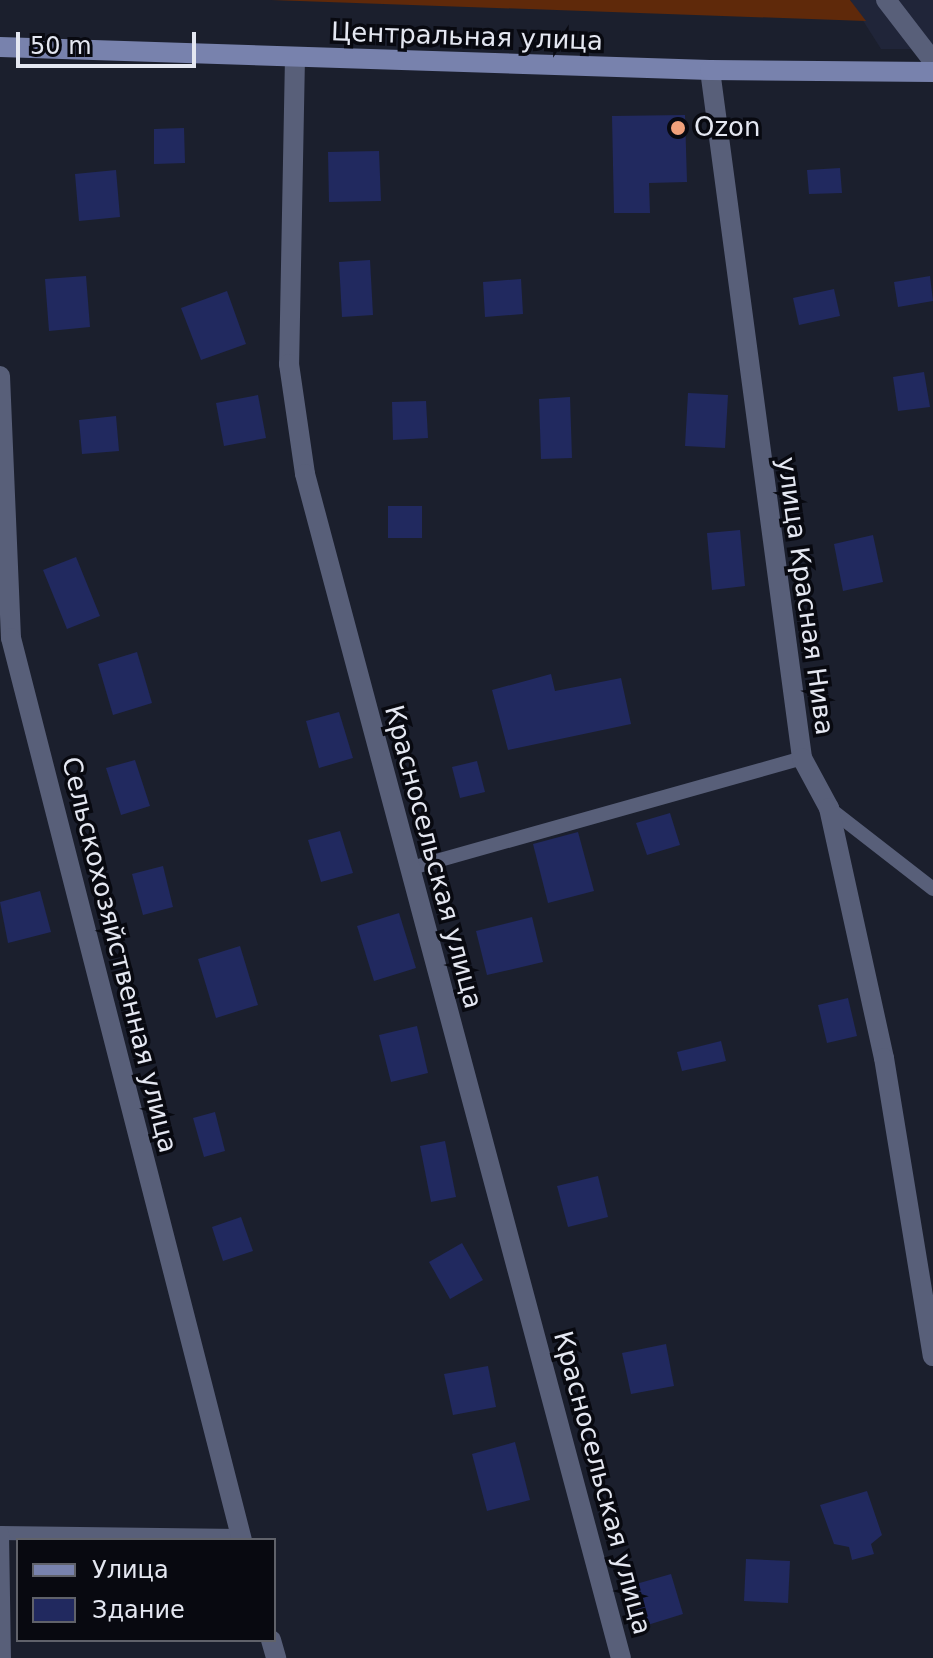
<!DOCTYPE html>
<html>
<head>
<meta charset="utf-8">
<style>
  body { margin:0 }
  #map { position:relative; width:933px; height:1658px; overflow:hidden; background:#1b1f2d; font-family:"DejaVu Sans",sans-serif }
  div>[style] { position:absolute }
  .built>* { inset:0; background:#202539 }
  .green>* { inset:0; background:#5f290a }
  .building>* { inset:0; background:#21295f }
  .lane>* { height:14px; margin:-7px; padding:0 7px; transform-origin:7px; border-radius:7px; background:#585f79 }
  .street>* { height:20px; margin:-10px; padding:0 10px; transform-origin:10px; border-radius:10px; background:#585f79 }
  .secondary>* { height:20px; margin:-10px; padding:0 10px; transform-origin:10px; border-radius:10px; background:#7882ad }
  .dots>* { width:22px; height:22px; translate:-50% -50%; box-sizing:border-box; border:4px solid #080910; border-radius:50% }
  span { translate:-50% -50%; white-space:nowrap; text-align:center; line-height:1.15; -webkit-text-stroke:7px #080910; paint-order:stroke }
  .street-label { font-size:26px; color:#e4e7f1 }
  .poi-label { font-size:26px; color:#e4e7f1 }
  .left { translate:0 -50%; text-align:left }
  .legend { position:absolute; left:16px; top:1538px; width:260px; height:104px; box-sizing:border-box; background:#080910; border:2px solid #60626a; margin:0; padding:10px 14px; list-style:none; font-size:24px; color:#e4e7f1 }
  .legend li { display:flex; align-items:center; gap:16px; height:40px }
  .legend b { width:40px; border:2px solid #60626a }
  .scale { position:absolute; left:16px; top:32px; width:180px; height:36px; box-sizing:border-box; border:4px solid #e4e7f1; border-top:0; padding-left:10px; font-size:24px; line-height:28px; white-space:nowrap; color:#e4e7f1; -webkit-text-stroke:6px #080910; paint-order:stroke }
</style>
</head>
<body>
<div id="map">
  <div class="built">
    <i style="clip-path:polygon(850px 0,933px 0,933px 49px,881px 49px)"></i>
  </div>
  <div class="green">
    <i style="clip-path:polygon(271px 0,850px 0,866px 21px)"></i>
  </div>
  <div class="building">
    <i style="clip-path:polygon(685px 115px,687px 182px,649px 183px,650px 213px,614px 213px,612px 116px)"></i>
    <i style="clip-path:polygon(184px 128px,185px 163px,154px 164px,154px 129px)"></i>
    <i style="clip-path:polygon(379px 151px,381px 201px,329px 202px,328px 152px)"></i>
    <i style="clip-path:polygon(840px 168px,842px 193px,809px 194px,807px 170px)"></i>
    <i style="clip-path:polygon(116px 170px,120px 217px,79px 221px,75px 174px)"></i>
    <i style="clip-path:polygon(370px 260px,373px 315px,342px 317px,339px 262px)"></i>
    <i style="clip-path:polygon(86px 276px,90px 327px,49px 331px,45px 279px)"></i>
    <i style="clip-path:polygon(930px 276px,933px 301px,898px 307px,894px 282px)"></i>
    <i style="clip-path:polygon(521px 279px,523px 314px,485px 317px,483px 282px)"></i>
    <i style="clip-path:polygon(834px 289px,840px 316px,799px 325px,793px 298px)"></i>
    <i style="clip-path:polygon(227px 291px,246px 344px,201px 360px,181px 308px)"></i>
    <i style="clip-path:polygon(924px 372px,930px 407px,898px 411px,893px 377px)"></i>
    <i style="clip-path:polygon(688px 393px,728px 395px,725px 448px,685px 446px)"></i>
    <i style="clip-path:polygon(258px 395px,266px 438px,224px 446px,216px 403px)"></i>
    <i style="clip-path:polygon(570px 397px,572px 458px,541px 459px,539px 399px)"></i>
    <i style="clip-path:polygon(426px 401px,428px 438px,393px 440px,392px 402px)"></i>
    <i style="clip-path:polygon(116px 416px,119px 451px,82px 454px,79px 420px)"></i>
    <i style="clip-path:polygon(388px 506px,422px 506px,422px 538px,388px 538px)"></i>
    <i style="clip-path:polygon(740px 530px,745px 586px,712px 590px,707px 533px)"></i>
    <i style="clip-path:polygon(873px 535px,883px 582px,843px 591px,834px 544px)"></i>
    <i style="clip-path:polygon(76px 557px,100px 616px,67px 629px,43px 570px)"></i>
    <i style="clip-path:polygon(137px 652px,152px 703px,113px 715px,98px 664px)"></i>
    <i style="clip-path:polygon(551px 674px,555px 691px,621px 678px,631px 724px,508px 750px,492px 690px)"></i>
    <i style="clip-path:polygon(339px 712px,353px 758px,319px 768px,306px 721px)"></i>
    <i style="clip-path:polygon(135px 760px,150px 806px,121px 815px,106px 768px)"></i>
    <i style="clip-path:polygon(477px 761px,485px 792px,460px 798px,452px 767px)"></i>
    <i style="clip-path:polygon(670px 813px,680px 845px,647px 855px,636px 823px)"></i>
    <i style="clip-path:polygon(340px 831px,353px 873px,321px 882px,308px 840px)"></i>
    <i style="clip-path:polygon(578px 832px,594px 891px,548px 903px,533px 844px)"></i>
    <i style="clip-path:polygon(163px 866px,173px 907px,143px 915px,132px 874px)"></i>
    <i style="clip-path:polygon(40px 891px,51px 932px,8px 943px,0 902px)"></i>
    <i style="clip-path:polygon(399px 913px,416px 968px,374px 981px,357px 926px)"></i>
    <i style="clip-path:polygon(532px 917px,543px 962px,487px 975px,476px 931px)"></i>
    <i style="clip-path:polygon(240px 946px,258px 1005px,216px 1018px,198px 959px)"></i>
    <i style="clip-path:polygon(848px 998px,857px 1036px,827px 1043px,818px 1005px)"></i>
    <i style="clip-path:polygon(417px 1026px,428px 1073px,391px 1082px,379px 1035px)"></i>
    <i style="clip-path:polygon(721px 1041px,726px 1061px,682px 1071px,677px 1052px)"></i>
    <i style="clip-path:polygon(215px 1112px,225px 1151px,204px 1157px,193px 1118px)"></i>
    <i style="clip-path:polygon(445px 1141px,456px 1197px,431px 1202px,420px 1146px)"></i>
    <i style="clip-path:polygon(598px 1176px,608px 1217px,568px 1227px,557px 1186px)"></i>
    <i style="clip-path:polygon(241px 1217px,253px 1251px,223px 1261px,212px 1227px)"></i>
    <i style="clip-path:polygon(462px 1243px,483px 1280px,450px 1299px,429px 1262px)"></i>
    <i style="clip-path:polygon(666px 1344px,674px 1386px,631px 1394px,622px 1353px)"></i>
    <i style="clip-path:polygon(488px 1366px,496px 1407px,453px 1415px,444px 1374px)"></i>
    <i style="clip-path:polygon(515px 1442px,530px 1500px,487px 1511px,472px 1454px)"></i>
    <i style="clip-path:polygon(867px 1491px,882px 1535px,871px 1544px,874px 1554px,852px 1560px,849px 1547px,834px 1544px,820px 1505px)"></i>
    <i style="clip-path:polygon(746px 1559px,790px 1561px,788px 1603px,744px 1601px)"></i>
    <i style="clip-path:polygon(671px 1574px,683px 1614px,641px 1627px,629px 1586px)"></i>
  </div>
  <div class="lane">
    <i style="left:829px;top:808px;width:132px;rotate:37.9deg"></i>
    <i style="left:408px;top:869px;width:409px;rotate:-15.7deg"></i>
    <i style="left:0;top:1533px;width:240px;rotate:0.7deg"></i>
    <i style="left:2px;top:1533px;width:125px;rotate:89.1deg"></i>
  </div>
  <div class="street">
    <i style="left:886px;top:0;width:77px;rotate:52.4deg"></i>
    <i style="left:295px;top:57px;width:307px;rotate:91.1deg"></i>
    <i style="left:289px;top:364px;width:111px;rotate:81.7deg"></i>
    <i style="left:305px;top:474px;width:1225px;rotate:75.06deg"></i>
    <i style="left:710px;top:70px;width:694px;rotate:82.38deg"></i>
    <i style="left:802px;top:758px;width:57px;rotate:61.6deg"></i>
    <i style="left:829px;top:808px;width:256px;rotate:77.6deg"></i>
    <i style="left:884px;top:1058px;width:302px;rotate:80.7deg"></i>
    <i style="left:0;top:376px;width:262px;rotate:87.6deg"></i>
    <i style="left:11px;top:638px;width:931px;rotate:75.64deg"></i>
    <i style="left:271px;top:1640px;width:19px;rotate:74deg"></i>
  </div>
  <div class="secondary">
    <i style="left:0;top:47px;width:710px;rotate:1.86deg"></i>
    <i style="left:710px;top:70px;width:223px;rotate:0.5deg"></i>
  </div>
  <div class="dots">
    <i style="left:678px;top:128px;background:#f1a17c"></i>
  </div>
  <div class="street-label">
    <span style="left:467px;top:37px;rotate:2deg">Центральная улица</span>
    <span style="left:805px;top:596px;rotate:82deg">улица Красная Нива</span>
    <span style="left:433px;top:857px;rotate:75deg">Красносельская улица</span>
    <span style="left:119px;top:955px;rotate:76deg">Сельскохозяйственная улица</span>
    <span style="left:602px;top:1483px;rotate:75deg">Красносельская улица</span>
  </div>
  <div class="poi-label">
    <span class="left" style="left:694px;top:128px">Ozon</span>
  </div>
  <ul class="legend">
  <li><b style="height:10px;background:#7882ad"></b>Улица</li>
  <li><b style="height:22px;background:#21295f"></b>Здание</li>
  </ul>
  <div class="scale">50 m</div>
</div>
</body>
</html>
